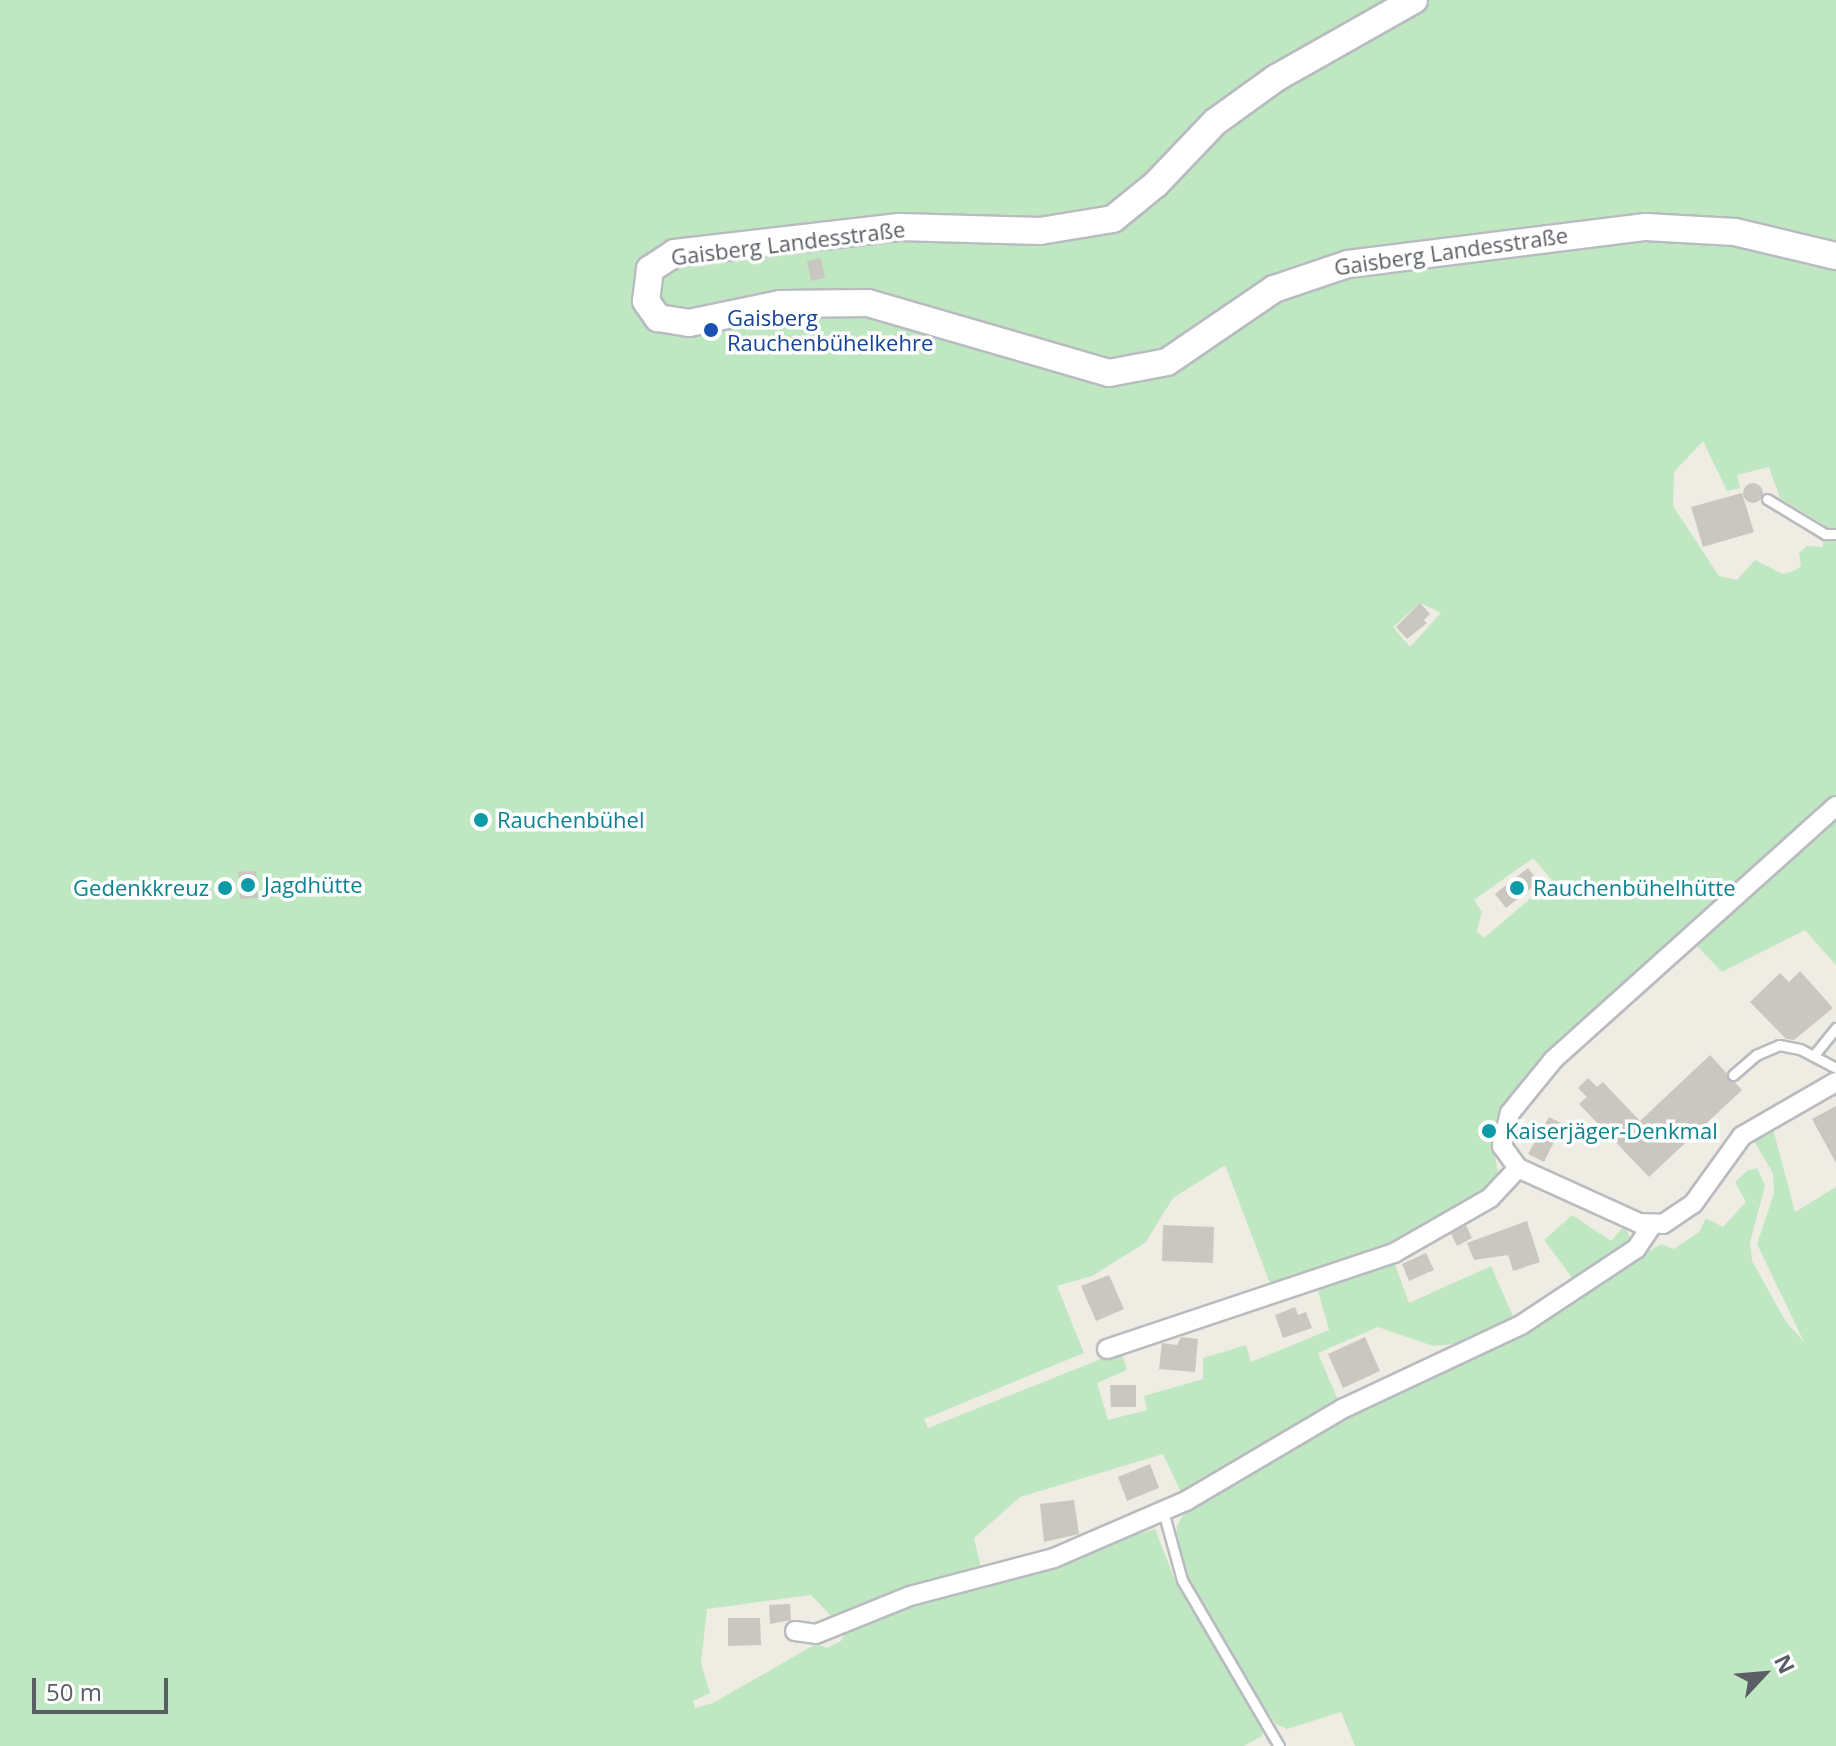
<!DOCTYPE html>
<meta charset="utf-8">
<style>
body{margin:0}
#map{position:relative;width:1836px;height:1746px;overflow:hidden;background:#efede3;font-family:"Open Sans",sans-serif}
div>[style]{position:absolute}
.green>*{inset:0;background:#bee7c2}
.building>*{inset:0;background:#cac7c0}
.round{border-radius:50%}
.roads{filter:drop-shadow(2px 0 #b8bbc0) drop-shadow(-2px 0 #b8bbc0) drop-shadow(0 2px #b8bbc0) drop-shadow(0 -2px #b8bbc0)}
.service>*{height:9px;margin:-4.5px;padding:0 4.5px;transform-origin:4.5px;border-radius:4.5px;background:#fff}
.minor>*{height:18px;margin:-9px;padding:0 9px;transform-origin:9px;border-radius:9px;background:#fff}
.secondary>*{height:26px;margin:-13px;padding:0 13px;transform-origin:13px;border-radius:13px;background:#fff}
.dots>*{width:22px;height:22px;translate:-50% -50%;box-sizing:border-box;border:4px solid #fff;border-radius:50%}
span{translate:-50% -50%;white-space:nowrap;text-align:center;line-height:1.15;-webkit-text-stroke:7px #fff;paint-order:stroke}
.street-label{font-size:22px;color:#5b5f65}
.transit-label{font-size:22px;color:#164399}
.left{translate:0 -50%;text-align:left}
.culture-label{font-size:22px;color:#0d838f}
.right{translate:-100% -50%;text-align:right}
.north{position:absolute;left:1724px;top:1634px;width:80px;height:80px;-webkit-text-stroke:6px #fff;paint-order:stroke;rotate:64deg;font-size:22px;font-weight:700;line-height:32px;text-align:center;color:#5b5f65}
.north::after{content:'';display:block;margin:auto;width:28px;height:36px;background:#5b5f65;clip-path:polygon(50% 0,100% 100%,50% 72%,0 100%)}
.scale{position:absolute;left:32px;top:1678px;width:136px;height:36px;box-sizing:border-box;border:4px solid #5b5f65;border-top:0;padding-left:10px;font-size:24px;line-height:28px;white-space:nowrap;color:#5b5f65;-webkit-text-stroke:6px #fff;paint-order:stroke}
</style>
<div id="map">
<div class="green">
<i style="clip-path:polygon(evenodd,0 0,1836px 0,1836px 796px,1506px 1106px,1492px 1137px,1499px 1179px,1492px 1190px,1418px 1236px,1273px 1291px,1225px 1165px,1173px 1198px,1145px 1243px,1092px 1276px,1057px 1286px,1084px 1353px,924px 1419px,928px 1428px,1121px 1351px,1127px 1370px,1097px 1383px,1108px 1420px,1147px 1410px,1144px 1396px,1203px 1379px,1203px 1358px,1246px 1345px,1251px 1362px,1329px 1330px,1317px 1287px,1393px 1259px,1409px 1303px,1491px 1266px,1516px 1323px,1475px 1342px,1433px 1346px,1378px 1327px,1318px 1353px,1340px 1405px,1183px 1497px,1163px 1454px,1020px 1497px,974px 1538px,982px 1572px,835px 1620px,811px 1595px,707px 1609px,701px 1663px,710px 1693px,693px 1701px,695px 1708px,713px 1703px,816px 1644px,827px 1648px,841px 1641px,845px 1632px,871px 1617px,1155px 1529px,1176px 1583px,1263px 1728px,1262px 1736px,1244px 1746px,0 1746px,0 0,1703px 441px,1727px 491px,1740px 488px,1737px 475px,1769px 467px,1780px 498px,1823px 524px,1823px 547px,1807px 546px,1799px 553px,1801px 566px,1796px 570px,1783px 574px,1755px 560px,1737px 580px,1719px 576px,1673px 506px,1674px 472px,1703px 441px,0 0,1420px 603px,1441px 613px,1410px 647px,1393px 627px,1420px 603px,0 0,1533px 858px,1552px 880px,1484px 938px,1477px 931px,1482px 912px,1474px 900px,1533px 858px)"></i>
<i style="clip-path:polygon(1836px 814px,1836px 965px,1805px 930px,1722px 972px,1694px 943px)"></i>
<i style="clip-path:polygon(1772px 1125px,1795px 1212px,1836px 1187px,1836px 1746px,1355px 1746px,1341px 1712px,1287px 1729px,1276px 1724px,1236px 1666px,1184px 1570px,1175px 1545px,1177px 1526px,1186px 1509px,1345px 1414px,1581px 1292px,1661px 1244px,1674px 1249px,1699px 1232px,1706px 1218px,1723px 1227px,1746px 1202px,1735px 1182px,1748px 1170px,1757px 1168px,1765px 1186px,1750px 1242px,1752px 1261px,1786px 1322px,1804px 1342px,1757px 1244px,1774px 1193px,1773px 1173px,1754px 1141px)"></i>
<i style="clip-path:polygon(1572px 1215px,1611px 1241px,1624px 1226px,1631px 1239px,1627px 1248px,1577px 1284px,1544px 1240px)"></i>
</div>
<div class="building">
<i style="clip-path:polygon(821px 258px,825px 278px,811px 281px,807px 261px)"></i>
<i class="round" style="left:1743px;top:483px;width:20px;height:20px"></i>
<i style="clip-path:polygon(1742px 493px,1754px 532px,1703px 547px,1691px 507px)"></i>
<i style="clip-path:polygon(1420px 603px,1430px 614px,1424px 620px,1427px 623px,1407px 639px,1396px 627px)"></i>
<i style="clip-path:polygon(1528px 868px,1539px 882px,1506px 908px,1495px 894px)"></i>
<i style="clip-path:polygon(256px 871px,258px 898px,240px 899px,238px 872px)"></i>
<i style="clip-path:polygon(1800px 971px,1833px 1008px,1794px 1040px,1786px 1039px,1750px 1002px,1780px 973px,1789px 982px)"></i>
<i style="clip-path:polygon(1710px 1055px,1742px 1090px,1649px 1177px,1579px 1104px,1587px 1097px,1578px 1088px,1588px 1078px,1597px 1087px,1603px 1082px,1640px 1121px)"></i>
<i style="clip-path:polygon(1836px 1106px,1836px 1163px,1812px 1119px)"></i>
<i style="clip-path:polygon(1549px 1117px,1563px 1124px,1544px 1162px,1528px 1154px)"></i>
<i style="clip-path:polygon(1527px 1221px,1540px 1262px,1513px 1271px,1508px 1255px,1474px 1260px,1467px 1243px)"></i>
<i style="clip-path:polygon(1163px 1225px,1214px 1227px,1213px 1263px,1162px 1261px)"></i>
<i style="clip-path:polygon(1466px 1225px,1472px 1238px,1457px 1246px,1451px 1234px)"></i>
<i style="clip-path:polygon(1426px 1253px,1434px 1270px,1409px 1281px,1402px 1264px)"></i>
<i style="clip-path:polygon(1109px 1275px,1124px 1309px,1096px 1321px,1081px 1286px)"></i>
<i style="clip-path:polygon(1295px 1307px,1298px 1315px,1306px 1312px,1312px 1328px,1283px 1338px,1275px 1315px)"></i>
<i style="clip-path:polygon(1181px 1337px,1198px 1339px,1195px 1372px,1159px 1369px,1162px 1343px,1177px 1345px)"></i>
<i style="clip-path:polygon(1365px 1337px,1380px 1371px,1343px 1388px,1328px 1354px)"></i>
<i style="clip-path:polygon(1110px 1385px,1136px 1385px,1136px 1407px,1111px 1407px)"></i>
<i style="clip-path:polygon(1150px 1464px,1159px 1488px,1127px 1501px,1118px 1477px)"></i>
<i style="clip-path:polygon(1074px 1500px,1079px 1534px,1044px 1542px,1040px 1504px)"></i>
<i style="clip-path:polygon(790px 1604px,791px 1620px,770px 1624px,769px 1605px)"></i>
<i style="clip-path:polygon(728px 1618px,760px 1618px,761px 1645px,728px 1646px)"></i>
</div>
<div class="roads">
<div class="service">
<i style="left:1767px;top:499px;width:68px;rotate:31.1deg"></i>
<i style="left:1825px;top:534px;width:11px"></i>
<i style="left:1814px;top:1055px;width:35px;rotate:-51deg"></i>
<i style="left:1733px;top:1075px;width:30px;rotate:-41deg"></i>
<i style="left:1756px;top:1055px;width:25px;rotate:-23deg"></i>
<i style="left:1779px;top:1045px;width:21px;rotate:11deg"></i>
<i style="left:1800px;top:1049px;width:41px;rotate:27.8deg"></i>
<i style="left:1163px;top:1511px;width:72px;rotate:74.6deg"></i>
<i style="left:1182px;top:1580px;width:192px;rotate:59.7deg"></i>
</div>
<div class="minor">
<i style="left:1836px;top:806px;width:379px;rotate:138.1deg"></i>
<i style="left:1554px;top:1059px;width:70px;rotate:129.2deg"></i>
<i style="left:1510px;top:1113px;width:34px;rotate:104deg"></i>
<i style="left:1502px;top:1146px;width:27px;rotate:54deg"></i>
<i style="left:1518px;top:1168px;width:133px;rotate:24.4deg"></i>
<i style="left:1639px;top:1223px;width:24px;rotate:2deg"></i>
<i style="left:1663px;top:1224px;width:36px;rotate:-34deg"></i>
<i style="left:1693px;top:1204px;width:84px;rotate:-54.2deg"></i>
<i style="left:1742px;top:1136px;width:108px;rotate:-29.9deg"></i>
<i style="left:1107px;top:1349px;width:303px;rotate:-18.5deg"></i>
<i style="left:1394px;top:1253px;width:111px;rotate:-29.8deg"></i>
<i style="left:1490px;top:1198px;width:41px;rotate:-47deg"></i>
<i style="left:795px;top:1631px;width:21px;rotate:8deg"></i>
<i style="left:816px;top:1634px;width:101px;rotate:-22deg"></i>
<i style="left:910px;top:1596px;width:149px;rotate:-14.8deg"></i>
<i style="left:1054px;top:1558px;width:144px;rotate:-23.4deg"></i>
<i style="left:1186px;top:1501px;width:183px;rotate:-30.5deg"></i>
<i style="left:1344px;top:1408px;width:195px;rotate:-25.1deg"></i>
<i style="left:1521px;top:1325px;width:138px;rotate:-33.5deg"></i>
<i style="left:1636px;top:1249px;width:29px;rotate:-56deg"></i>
</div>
<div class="secondary">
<i style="left:1414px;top:0;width:159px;rotate:150.5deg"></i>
<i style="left:1276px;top:78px;width:75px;rotate:144.2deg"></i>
<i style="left:1215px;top:122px;width:86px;rotate:133.6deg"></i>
<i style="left:1156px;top:184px;width:55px;rotate:140.9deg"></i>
<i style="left:1113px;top:219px;width:74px;rotate:170.7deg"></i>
<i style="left:1040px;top:231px;width:141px;rotate:-178.4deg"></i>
<i style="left:899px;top:227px;width:226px;rotate:173.4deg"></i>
<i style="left:675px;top:253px;width:30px;rotate:147deg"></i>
<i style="left:650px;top:269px;width:32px;rotate:97deg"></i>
<i style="left:646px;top:301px;width:21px;rotate:55deg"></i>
<i style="left:658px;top:318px;width:31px;rotate:9deg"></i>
<i style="left:689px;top:323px;width:93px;rotate:-11.8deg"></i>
<i style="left:780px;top:304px;width:88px;rotate:-0.7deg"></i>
<i style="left:868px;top:303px;width:251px;rotate:16.2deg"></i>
<i style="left:1109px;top:373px;width:59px;rotate:-10.7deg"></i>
<i style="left:1167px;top:362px;width:130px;rotate:-34.3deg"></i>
<i style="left:1274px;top:289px;width:78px;rotate:-18.7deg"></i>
<i style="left:1348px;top:264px;width:300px;rotate:-7.1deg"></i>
<i style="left:1646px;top:227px;width:89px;rotate:3.2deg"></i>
<i style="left:1735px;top:232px;width:104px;rotate:13.4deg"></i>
</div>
</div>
<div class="dots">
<i style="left:711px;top:330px;background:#1a4fb4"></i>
<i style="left:481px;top:820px;background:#0f9aa8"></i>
<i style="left:248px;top:885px;background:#0f9aa8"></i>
<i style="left:225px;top:888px;background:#0f9aa8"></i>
<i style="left:1517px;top:888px;background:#0f9aa8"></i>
<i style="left:1489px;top:1131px;background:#0f9aa8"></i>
</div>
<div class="street-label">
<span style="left:788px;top:243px;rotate:-7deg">Gaisberg Landesstraße</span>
<span style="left:1451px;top:251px;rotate:-8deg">Gaisberg Landesstraße</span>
</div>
<div class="transit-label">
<span class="left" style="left:727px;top:330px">Gaisberg<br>Rauchenbühelkehre</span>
</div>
<div class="culture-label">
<span class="left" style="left:497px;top:820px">Rauchenbühel</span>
<span class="left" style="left:264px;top:885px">Jagdhütte</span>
<span class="right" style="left:209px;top:888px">Gedenkkreuz</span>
<span class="left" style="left:1533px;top:888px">Rauchenbühelhütte</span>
<span class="left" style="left:1505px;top:1131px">Kaiserjäger-Denkmal</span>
</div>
<div class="north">N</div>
<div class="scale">50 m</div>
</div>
